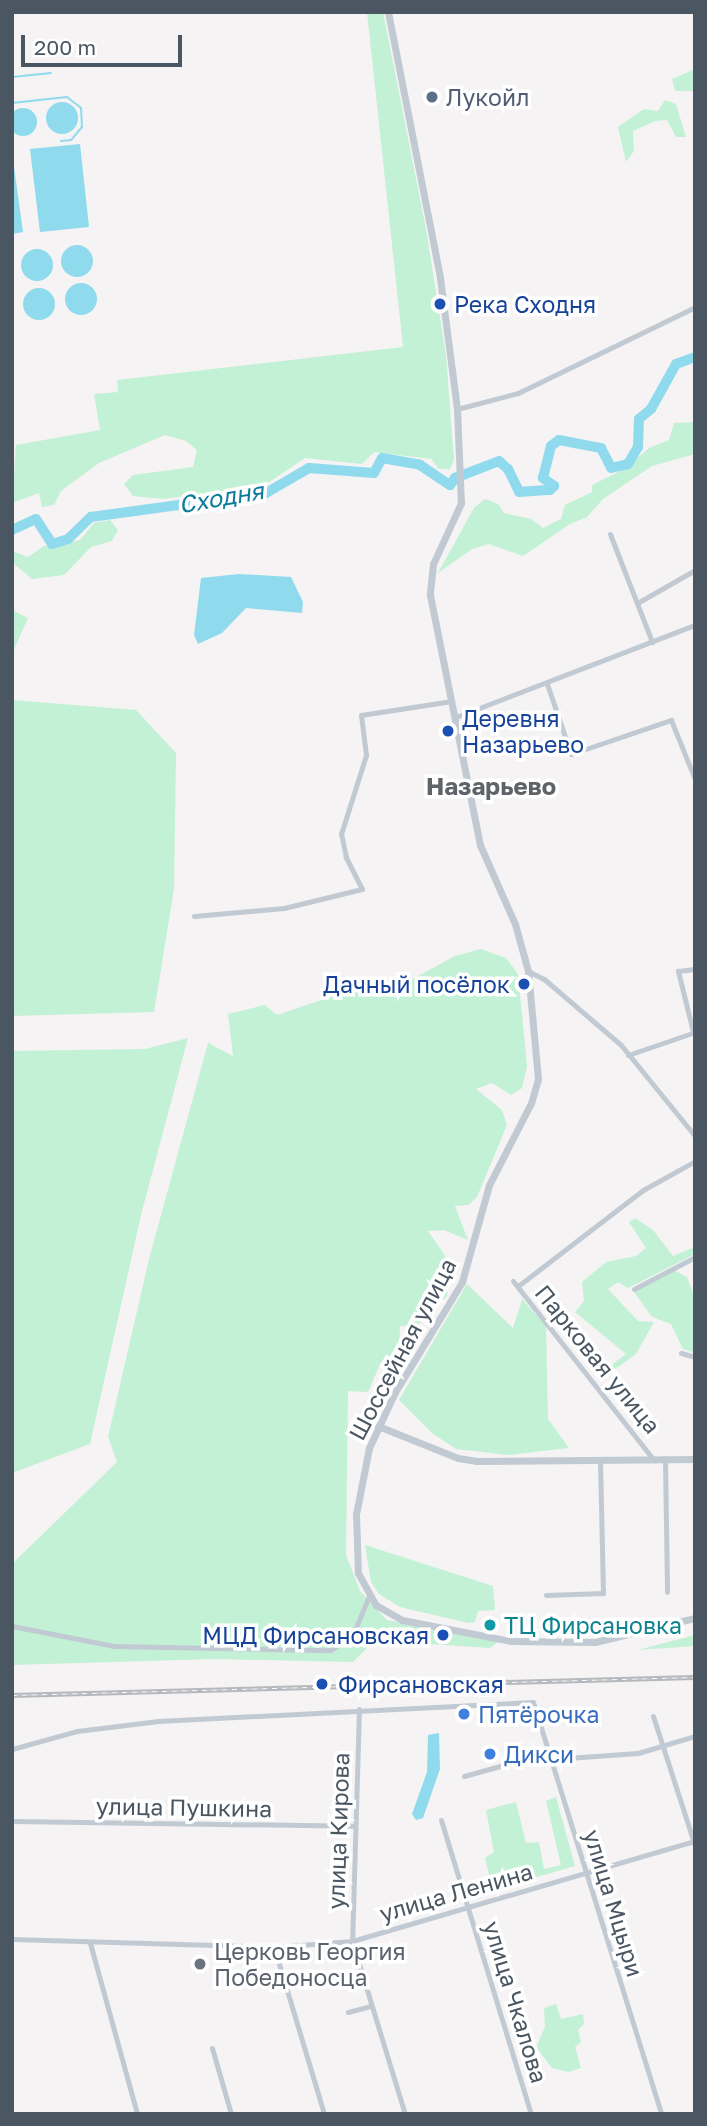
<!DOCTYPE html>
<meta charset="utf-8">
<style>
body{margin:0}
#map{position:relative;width:707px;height:2126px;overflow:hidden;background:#f5f3f3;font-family:"Golos Text",sans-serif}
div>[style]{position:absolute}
.green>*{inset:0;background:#c3f1d5}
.water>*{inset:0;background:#90daee}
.round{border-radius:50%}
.stream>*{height:2px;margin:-1px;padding:0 1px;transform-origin:1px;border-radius:1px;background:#90daee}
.river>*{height:10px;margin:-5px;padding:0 5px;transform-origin:5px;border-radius:5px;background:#90daee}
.minor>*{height:5px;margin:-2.5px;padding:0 2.5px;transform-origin:2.5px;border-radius:2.5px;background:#c1cad2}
.tertiary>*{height:7px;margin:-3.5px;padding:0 3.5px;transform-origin:3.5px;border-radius:3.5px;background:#c1cad2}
.rail>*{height:4.5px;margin-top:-2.25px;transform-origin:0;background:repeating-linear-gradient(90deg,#fff 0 5px,#b5b8bd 0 10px);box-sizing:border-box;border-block:2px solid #b5b8bd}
.dots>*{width:19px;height:19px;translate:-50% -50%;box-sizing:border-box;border:4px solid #fff;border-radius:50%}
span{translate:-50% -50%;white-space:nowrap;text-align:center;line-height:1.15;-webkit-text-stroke:7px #fff;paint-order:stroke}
.service-label{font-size:23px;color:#4e5e75}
.left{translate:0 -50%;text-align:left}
.transit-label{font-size:23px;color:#164399}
.right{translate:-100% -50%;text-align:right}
.street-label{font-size:23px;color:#4a5661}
.culture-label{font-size:23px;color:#0d838f}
.shop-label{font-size:23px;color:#366cbe}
.worship-label{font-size:23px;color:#5b616d}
.water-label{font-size:24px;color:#0c7c9b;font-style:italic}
.neighbourhood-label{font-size:24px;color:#5f6368;font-weight:700}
.frame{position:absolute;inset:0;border:14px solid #4a5661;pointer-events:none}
.scale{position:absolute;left:21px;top:35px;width:161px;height:32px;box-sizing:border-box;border:4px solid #4a5661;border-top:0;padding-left:9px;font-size:21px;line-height:24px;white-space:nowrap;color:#4a5661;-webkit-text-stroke:5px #fff;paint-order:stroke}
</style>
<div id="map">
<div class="green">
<i style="clip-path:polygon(367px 12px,383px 12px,426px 229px,446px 355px,454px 460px,450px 469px,439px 469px,431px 459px,374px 452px,362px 464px,305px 458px,265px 485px,164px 499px,133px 496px,124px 484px,133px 475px,193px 467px,197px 450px,186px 441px,165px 435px,99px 463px,61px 491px,54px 505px,42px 507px,39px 493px,12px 503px,16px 445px,100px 430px,94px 394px,118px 392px,117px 380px,403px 347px)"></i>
<i style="clip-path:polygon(695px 69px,695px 91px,675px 91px,672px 79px)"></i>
<i style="clip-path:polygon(665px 100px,676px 104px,686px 137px,676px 137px,667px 120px,655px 121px,633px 131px,634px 151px,626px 162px,618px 127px,644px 109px,658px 111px)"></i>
<i style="clip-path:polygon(695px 422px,695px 454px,652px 466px,603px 499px,587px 517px,570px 524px,523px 556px,489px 544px,472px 549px,438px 573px,474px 508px,485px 499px,498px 504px,504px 513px,531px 519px,543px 528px,561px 519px,565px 505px,592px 492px,592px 485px,624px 469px,649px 448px,669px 440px,674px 423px)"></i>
<i style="clip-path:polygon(110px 520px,118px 530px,112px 541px,91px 547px,64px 575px,32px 579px,12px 562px,12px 551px,28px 557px,44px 546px,80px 540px,94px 523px)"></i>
<i style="clip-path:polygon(12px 610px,28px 618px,12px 654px)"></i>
<i style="clip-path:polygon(12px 700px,136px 710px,176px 753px,174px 889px,154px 1012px,12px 1016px)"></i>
<i style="clip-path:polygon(481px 949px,506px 958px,518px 974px,527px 1066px,522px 1088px,511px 1095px,492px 1083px,476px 1089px,502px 1110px,507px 1125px,477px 1197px,468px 1205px,455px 1206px,468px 1240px,444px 1230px,428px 1231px,450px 1263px,447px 1296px,417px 1326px,400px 1326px,399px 1351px,394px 1359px,381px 1362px,368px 1392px,348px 1391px,346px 1555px,360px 1591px,387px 1620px,498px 1642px,490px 1648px,382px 1641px,372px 1643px,353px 1662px,215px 1659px,12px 1665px,12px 1564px,117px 1462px,108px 1437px,149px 1259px,208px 1043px,233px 1056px,228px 1014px,265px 1005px,277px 1015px,371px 983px,390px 989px,400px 986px,455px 956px)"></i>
<i style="clip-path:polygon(188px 1038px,141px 1215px,90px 1444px,12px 1473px,12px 1051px,145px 1049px)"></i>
<i style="clip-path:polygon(635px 1218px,653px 1230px,673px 1256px,695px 1247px,695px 1254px,628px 1288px,618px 1282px,608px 1289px,638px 1321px,654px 1322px,636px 1354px,604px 1377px,601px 1373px,626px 1354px,575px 1312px,584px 1301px,582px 1282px,606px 1262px,636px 1256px,646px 1248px,629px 1222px)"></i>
<i style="clip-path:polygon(674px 1270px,687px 1277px,695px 1298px,695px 1353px,683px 1349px,671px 1324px,652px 1317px,634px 1292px)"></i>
<i style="clip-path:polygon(467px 1284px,513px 1328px,522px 1299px,546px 1326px,548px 1419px,569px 1448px,508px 1455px,456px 1449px,432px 1433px,399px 1400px)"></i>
<i style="clip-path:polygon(365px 1545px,493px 1586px,495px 1610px,478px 1611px,475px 1622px,468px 1623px,400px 1607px,379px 1594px,371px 1582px)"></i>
<i style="clip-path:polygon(695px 1635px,695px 1646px,638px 1650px)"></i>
<i style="clip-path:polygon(556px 1797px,575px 1866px,470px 1896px,470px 1891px,491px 1883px,485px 1858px,494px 1852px,486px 1810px,516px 1802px,526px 1843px,539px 1842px,544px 1869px,561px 1865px,546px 1801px)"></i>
<i style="clip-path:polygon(556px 2004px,561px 2019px,583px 2014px,584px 2024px,578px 2030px,581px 2042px,575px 2047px,581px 2068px,569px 2072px,552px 2068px,536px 2047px,545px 2027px,544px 2008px)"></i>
</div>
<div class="water">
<i class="round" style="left:46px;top:102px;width:32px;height:32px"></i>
<i class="round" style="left:9px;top:108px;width:28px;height:28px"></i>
<i style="clip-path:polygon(80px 144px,89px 227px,40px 232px,30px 149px)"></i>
<i style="clip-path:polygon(12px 152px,23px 232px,12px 234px)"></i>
<i class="round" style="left:61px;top:245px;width:32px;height:32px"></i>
<i class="round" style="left:21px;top:249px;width:32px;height:32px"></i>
<i class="round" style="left:65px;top:283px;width:32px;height:32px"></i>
<i class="round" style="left:23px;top:288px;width:32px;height:32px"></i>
<i style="clip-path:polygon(239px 574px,291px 577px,303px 602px,302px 613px,246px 608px,222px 633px,198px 644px,194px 635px,201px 578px)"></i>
<i style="clip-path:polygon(439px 1733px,440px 1769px,423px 1818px,416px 1820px,412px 1814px,427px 1772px,428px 1735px)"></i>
</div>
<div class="stream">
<i style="left:12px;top:77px;width:39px;rotate:-6deg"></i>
<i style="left:12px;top:91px;width:11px;rotate:85deg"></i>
<i style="left:12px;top:103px;width:55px;rotate:-6.2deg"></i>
<i style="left:67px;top:97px;width:18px;rotate:38deg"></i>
<i style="left:81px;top:108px;width:19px;rotate:87deg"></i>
<i style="left:82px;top:127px;width:17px;rotate:130deg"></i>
<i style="left:71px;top:140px;width:10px;rotate:174deg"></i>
</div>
<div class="river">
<i style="left:12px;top:530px;width:26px;rotate:-25deg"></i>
<i style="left:36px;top:519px;width:30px;rotate:57deg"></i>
<i style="left:52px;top:544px;width:17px;rotate:-17deg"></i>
<i style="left:68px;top:539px;width:32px;rotate:-44deg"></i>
<i style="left:91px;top:517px;width:177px;rotate:-7.8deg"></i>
<i style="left:266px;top:493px;width:50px;rotate:-30.2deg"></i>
<i style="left:309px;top:468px;width:65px;rotate:4.4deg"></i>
<i style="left:374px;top:473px;width:17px;rotate:-62deg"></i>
<i style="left:382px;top:458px;width:39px;rotate:10deg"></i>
<i style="left:420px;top:465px;width:36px;rotate:34deg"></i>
<i style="left:450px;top:485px;width:9px;rotate:-54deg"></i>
<i style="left:455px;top:478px;width:47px;rotate:-21.1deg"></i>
<i style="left:499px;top:461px;width:12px;rotate:42deg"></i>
<i style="left:508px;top:469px;width:25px;rotate:64deg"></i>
<i style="left:519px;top:492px;width:31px;rotate:-4deg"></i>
<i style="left:550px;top:490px;width:6px;rotate:-45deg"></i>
<i style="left:554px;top:486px;width:14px;rotate:-144deg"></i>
<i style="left:543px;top:478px;width:33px;rotate:-76deg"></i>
<i style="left:551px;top:446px;width:10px;rotate:-37deg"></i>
<i style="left:559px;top:440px;width:43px;rotate:10.8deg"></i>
<i style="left:601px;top:448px;width:22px;rotate:63deg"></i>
<i style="left:611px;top:468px;width:17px;rotate:-13deg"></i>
<i style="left:628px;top:464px;width:20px;rotate:-60deg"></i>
<i style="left:638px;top:447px;width:28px;rotate:-88deg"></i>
<i style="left:639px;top:419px;width:16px;rotate:-40deg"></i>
<i style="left:651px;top:409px;width:51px;rotate:-60.9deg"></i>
<i style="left:676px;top:364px;width:20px;rotate:-20deg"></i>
</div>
<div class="minor">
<i style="left:457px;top:409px;width:63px;rotate:-14.7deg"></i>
<i style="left:518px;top:393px;width:197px;rotate:-25.9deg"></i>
<i style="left:610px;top:534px;width:116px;rotate:68.7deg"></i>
<i style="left:639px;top:602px;width:64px;rotate:-29.7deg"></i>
<i style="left:547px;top:684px;width:74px;rotate:71.1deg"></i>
<i style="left:571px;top:754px;width:106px;rotate:-18.8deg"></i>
<i style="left:671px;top:720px;width:61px;rotate:68deg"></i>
<i style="left:456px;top:717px;width:256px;rotate:-21.1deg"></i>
<i style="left:194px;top:916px;width:90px;rotate:-5.1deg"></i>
<i style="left:284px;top:908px;width:80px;rotate:-13.7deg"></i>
<i style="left:362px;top:889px;width:36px;rotate:-117deg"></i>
<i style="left:346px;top:857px;width:24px;rotate:-102deg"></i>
<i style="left:341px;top:834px;width:83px;rotate:-72.4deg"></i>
<i style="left:366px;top:755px;width:40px;rotate:-97.1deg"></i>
<i style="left:361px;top:715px;width:92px;rotate:-8.7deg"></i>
<i style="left:528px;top:971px;width:18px;rotate:27deg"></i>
<i style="left:544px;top:979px;width:101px;rotate:40.6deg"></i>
<i style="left:621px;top:1045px;width:117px;rotate:50.9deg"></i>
<i style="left:693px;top:1032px;width:63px;rotate:-103.8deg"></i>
<i style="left:678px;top:971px;width:17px;rotate:-7deg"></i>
<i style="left:628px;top:1055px;width:71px;rotate:-18.9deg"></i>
<i style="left:513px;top:1281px;width:228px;rotate:51.8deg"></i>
<i style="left:518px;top:1286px;width:158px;rotate:-37.5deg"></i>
<i style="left:643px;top:1190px;width:60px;rotate:-29.1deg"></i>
<i style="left:634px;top:1289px;width:69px;rotate:-27.7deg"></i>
<i style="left:681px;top:1353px;width:15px;rotate:16deg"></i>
<i style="left:665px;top:1460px;width:132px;rotate:89.1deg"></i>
<i style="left:546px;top:1595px;width:57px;rotate:-2deg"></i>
<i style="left:603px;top:1593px;width:133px;rotate:-91.3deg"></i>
<i style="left:12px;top:1626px;width:104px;rotate:11.1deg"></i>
<i style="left:114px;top:1646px;width:216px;rotate:1.1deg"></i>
<i style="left:330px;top:1650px;width:26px;rotate:-31deg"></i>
<i style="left:352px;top:1637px;width:44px;rotate:-67.5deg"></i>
<i style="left:359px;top:1709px;width:232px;rotate:91.7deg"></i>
<i style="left:352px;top:1941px;width:181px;rotate:73deg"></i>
<i style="left:653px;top:1716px;width:137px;rotate:72.1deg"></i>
<i style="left:12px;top:1749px;width:67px;rotate:-15.5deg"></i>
<i style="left:77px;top:1731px;width:82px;rotate:-7deg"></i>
<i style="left:158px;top:1721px;width:375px;rotate:-2.9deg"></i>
<i style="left:533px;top:1702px;width:431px;rotate:72.7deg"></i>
<i style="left:553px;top:1759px;width:85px;rotate:-4deg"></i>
<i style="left:638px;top:1753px;width:59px;rotate:-16.6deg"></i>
<i style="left:464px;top:1776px;width:90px;rotate:-15.4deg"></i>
<i style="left:441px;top:1820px;width:307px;rotate:73deg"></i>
<i style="left:12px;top:1821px;width:342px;rotate:0.8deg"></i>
<i style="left:12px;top:1939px;width:262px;rotate:1.7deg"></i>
<i style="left:274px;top:1947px;width:78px;rotate:-4.4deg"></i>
<i style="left:352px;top:1941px;width:357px;rotate:-16.3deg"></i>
<i style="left:90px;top:1943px;width:177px;rotate:74.6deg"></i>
<i style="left:274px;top:1947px;width:174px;rotate:73.3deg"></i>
<i style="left:348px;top:2012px;width:23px;rotate:-15deg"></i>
<i style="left:212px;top:2048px;width:69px;rotate:73.9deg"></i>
</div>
<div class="tertiary">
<i style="left:388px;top:12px;width:271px;rotate:78.9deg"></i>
<i style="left:440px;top:278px;width:132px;rotate:82.6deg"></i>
<i style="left:457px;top:409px;width:94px;rotate:87.6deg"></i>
<i style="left:461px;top:503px;width:67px;rotate:114.7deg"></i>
<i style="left:433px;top:564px;width:31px;rotate:96deg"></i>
<i style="left:430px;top:595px;width:255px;rotate:78.7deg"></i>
<i style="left:480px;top:845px;width:86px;rotate:66.1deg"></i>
<i style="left:515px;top:924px;width:49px;rotate:74.5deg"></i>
<i style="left:528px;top:971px;width:108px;rotate:84.7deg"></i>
<i style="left:538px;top:1079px;width:25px;rotate:106deg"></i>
<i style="left:531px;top:1103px;width:92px;rotate:117.1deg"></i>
<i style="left:489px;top:1185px;width:101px;rotate:105.6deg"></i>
<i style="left:462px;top:1282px;width:129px;rotate:121.3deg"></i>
<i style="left:395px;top:1392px;width:62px;rotate:114.9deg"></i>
<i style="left:369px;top:1448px;width:67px;rotate:101.1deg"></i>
<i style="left:356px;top:1514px;width:59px;rotate:88.1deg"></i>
<i style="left:358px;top:1573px;width:37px;rotate:61deg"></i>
<i style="left:376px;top:1605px;width:30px;rotate:30deg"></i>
<i style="left:402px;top:1620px;width:111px;rotate:10.9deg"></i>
<i style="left:511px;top:1641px;width:84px;rotate:0.7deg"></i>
<i style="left:595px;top:1642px;width:103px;rotate:-13.5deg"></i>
<i style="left:378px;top:1426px;width:86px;rotate:21.8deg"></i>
<i style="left:458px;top:1458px;width:19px;rotate:9deg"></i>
<i style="left:477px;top:1461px;width:218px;rotate:-0.5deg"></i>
</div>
<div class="rail">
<i style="left:12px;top:1695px;width:683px;rotate:-1.51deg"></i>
</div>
<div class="dots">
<i style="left:432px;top:97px;background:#5c6f8a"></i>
<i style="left:440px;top:304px;background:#1a4fb4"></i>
<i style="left:448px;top:731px;background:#1a4fb4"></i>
<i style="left:524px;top:984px;background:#1a4fb4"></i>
<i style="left:490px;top:1625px;background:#0f9aa8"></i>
<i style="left:443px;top:1635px;background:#1a4fb4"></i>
<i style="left:322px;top:1684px;background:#1a4fb4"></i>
<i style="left:464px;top:1714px;background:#3f7fe0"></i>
<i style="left:490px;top:1754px;background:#3f7fe0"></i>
<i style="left:200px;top:1964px;background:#6b7280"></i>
</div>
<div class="service-label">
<span class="left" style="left:446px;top:97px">Лукойл</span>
</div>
<div class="transit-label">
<span class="left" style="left:454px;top:304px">Река Сходня</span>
<span class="left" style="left:462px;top:731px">Деревня<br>Назарьево</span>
<span class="right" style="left:510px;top:984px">Дачный посёлок</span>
<span class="right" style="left:429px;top:1635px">МЦД Фирсановская</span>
<span class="left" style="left:338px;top:1684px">Фирсановская</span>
</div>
<div class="street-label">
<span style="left:402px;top:1349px;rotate:-62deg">Шоссейная улица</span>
<span style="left:598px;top:1359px;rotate:51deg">Парковая улица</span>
<span style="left:184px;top:1807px;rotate:1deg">улица Пушкина</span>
<span style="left:338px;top:1831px;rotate:-88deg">улица Кирова</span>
<span style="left:456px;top:1892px;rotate:-16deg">улица Ленина</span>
<span style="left:614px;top:1903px;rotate:73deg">улица Мцыри</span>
<span style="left:516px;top:2002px;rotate:73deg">улица Чкалова</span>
</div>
<div class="culture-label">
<span class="left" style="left:504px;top:1625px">ТЦ Фирсановка</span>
</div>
<div class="shop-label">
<span class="left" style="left:478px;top:1714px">Пятёрочка</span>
<span class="left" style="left:504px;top:1754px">Дикси</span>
</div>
<div class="worship-label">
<span class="left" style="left:214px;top:1964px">Церковь Георгия<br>Победоносца</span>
</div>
<div class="water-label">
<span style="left:221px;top:497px;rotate:-10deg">Сходня</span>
</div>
<div class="neighbourhood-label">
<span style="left:491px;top:786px">Назарьево</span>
</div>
<div class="frame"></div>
<div class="scale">200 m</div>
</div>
